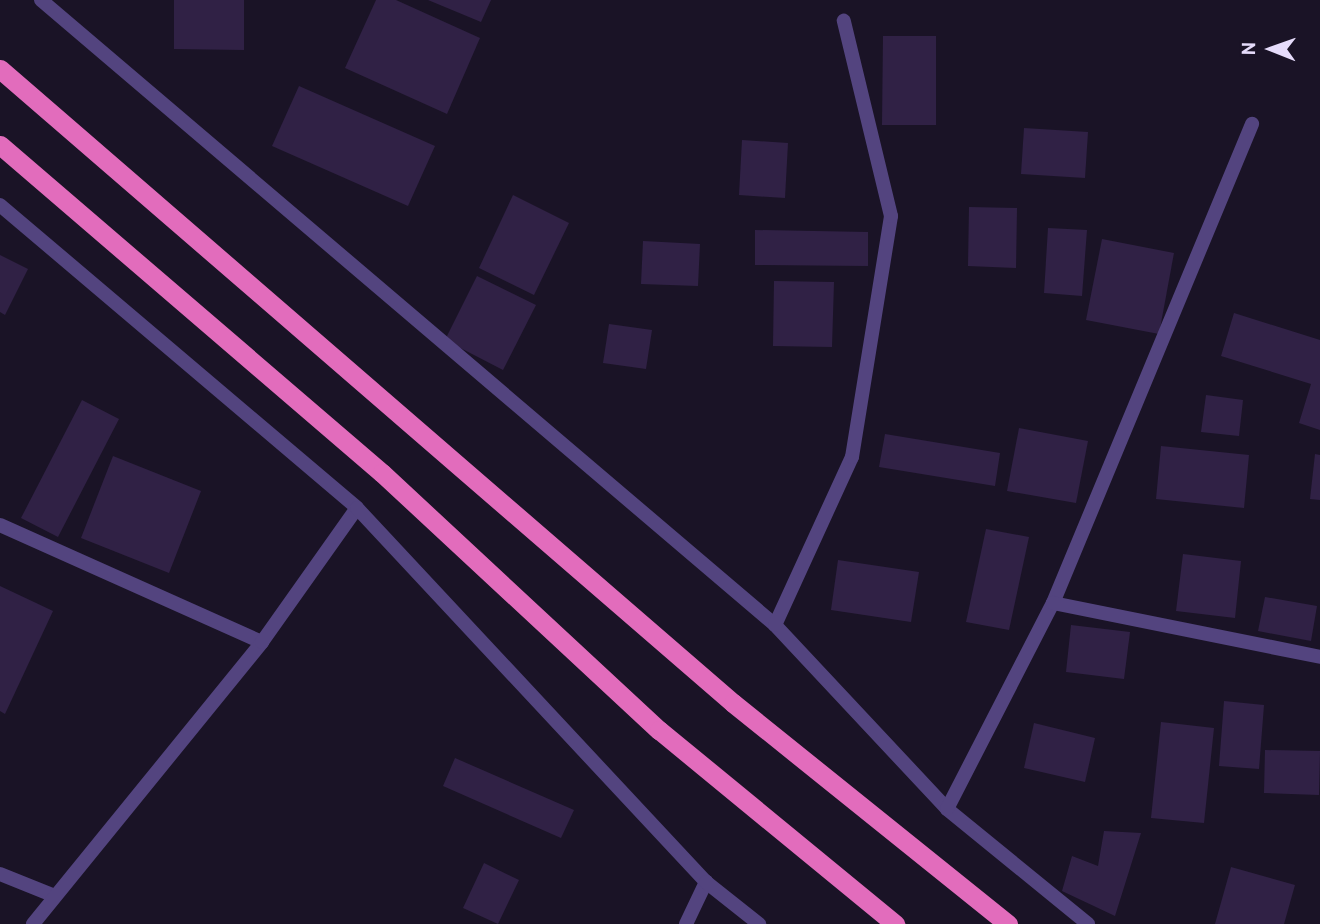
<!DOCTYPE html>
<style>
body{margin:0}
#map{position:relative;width:1320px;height:924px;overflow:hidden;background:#1a1326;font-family:Overpass,sans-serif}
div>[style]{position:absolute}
.building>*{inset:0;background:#302145}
.minor>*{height:14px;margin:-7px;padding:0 7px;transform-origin:7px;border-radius:7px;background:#53447f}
.tertiary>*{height:14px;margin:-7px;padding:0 7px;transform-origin:7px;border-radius:7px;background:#53447f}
.trunk>*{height:19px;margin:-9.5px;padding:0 9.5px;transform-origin:9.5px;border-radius:9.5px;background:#e26cbc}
span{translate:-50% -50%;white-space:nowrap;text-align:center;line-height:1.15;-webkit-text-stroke:5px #1a1326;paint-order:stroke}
.north{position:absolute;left:1236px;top:14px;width:70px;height:70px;-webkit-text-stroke:5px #1a1326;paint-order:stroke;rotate:271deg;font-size:19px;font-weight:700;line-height:28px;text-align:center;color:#e6dcfb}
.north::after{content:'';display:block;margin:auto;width:24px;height:32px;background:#e6dcfb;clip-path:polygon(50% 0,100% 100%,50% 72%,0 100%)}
</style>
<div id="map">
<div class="building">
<i style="clip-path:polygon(174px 0,244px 0,244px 50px,174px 49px)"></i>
<i style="clip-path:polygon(376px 0,396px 0,480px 38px,447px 114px,345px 68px)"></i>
<i style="clip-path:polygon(428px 0,491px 0,481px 22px)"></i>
<i style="clip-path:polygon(883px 36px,936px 36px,936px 125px,882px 125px)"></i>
<i style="clip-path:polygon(299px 86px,435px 146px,408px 206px,272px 146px)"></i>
<i style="clip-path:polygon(1024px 128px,1088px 132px,1085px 178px,1021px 174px)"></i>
<i style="clip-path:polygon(742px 140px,788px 143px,785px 198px,739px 195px)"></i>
<i style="clip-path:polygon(513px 195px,569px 223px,534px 295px,479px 268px)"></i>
<i style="clip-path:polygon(969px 207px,1017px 208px,1016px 268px,968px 266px)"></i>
<i style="clip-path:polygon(1048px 228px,1087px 230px,1082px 296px,1044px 293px)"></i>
<i style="clip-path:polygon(755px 230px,868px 232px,868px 266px,755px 265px)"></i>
<i style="clip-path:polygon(1102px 239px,1174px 253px,1159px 334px,1086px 320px)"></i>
<i style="clip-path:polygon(643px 241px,700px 244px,698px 286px,641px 284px)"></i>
<i style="clip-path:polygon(0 255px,28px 269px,5px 315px,0 312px)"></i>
<i style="clip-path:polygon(477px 276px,536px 305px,503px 370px,445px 340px)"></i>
<i style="clip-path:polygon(774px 281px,834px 282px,832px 347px,773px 346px)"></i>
<i style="clip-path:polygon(1234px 313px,1320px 340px,1320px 430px,1299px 423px,1311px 384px,1221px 356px)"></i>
<i style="clip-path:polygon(609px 324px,652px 330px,646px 369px,603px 363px)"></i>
<i style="clip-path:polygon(1206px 395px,1243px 400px,1239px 436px,1201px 432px)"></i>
<i style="clip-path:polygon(82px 400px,119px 419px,58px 537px,21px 518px)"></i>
<i style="clip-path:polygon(1019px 428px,1088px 441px,1076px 503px,1007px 491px)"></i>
<i style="clip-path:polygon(885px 434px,1000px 453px,995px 486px,879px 467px)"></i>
<i style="clip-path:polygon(1161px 446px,1249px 455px,1244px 508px,1156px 499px)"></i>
<i style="clip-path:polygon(1315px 454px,1320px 455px,1320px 500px,1310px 499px)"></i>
<i style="clip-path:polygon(113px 456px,201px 491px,169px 573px,81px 538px)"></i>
<i style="clip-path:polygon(986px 529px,1029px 537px,1009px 630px,966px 622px)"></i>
<i style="clip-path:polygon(1183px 554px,1241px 561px,1235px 618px,1176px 611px)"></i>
<i style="clip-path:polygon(838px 560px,919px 572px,911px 622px,831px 610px)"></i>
<i style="clip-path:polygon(0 586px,53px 611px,5px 714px,0 711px)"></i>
<i style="clip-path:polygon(1265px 597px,1317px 606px,1311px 641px,1258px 631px)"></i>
<i style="clip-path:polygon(1071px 625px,1130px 632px,1124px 679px,1066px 672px)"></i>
<i style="clip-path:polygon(1224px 701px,1264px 705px,1259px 769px,1219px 766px)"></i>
<i style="clip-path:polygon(1161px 722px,1214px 728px,1204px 823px,1151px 818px)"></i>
<i style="clip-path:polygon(1034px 723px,1095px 738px,1085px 782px,1024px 768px)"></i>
<i style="clip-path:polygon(1265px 750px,1320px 751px,1319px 795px,1264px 793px)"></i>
<i style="clip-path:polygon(455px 758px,574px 810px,561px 838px,443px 786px)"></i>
<i style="clip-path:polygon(1104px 831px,1141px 833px,1115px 916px,1062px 891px,1072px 856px,1098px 866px)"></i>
<i style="clip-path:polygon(484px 863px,519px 880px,498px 924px,463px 908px)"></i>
<i style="clip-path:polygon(1231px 867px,1295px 885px,1284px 924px,1215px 924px)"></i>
</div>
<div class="minor">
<i style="left:41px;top:0;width:964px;rotate:40.41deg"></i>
<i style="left:775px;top:625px;width:252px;rotate:46.9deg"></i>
<i style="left:947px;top:809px;width:182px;rotate:39.2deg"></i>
<i style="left:0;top:525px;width:287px;rotate:24.1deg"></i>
<i style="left:1053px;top:603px;width:519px;rotate:-67.44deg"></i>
<i style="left:775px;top:625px;width:185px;rotate:-65.4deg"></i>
<i style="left:852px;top:457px;width:244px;rotate:-80.8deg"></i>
<i style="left:891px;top:216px;width:201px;rotate:-103.6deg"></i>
<i style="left:947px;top:809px;width:232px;rotate:-62.8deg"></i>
<i style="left:1053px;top:603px;width:272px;rotate:11.4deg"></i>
<i style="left:0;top:874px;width:59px;rotate:21.8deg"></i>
<i style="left:33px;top:924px;width:363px;rotate:-50.9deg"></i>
<i style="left:262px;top:642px;width:164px;rotate:-54.7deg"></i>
<i style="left:686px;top:924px;width:47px;rotate:-64.5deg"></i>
</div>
<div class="tertiary">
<i style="left:0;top:205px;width:468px;rotate:40.3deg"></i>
<i style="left:357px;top:508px;width:512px;rotate:46.98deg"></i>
<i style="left:706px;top:882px;width:68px;rotate:38.4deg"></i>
</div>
<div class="trunk">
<i style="left:0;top:69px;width:969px;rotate:40.86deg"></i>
<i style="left:733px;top:703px;width:353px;rotate:38.8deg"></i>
<i style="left:0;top:145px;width:503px;rotate:40.65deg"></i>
<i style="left:382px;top:473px;width:378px;rotate:42.9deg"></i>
<i style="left:659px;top:730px;width:306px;rotate:39.4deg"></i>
</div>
<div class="north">N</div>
</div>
